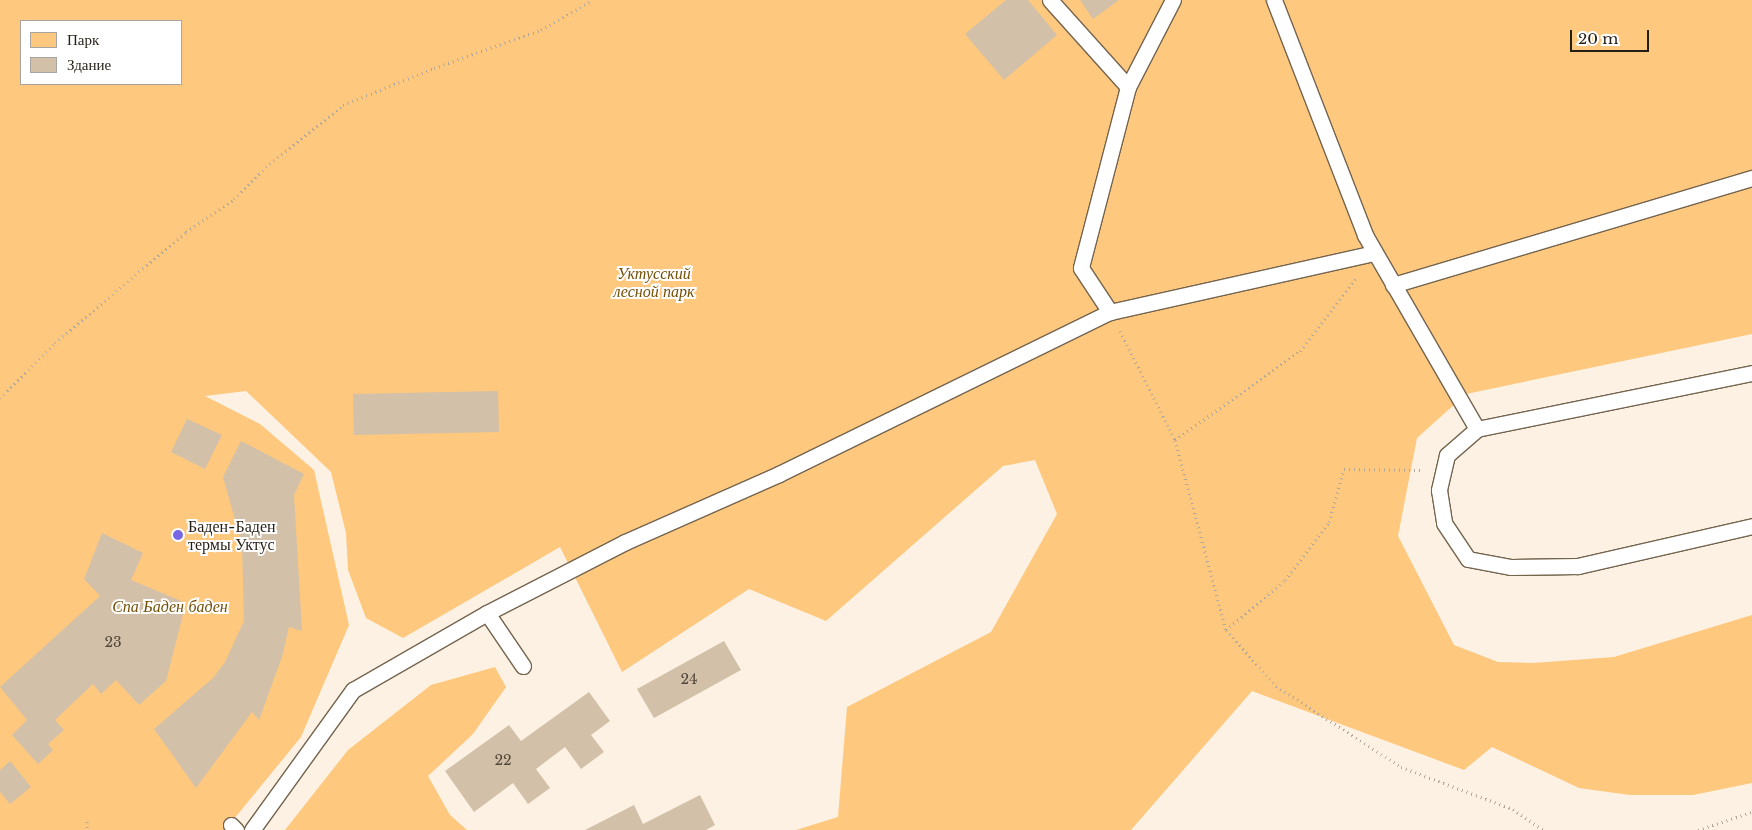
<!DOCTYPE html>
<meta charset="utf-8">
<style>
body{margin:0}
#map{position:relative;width:1752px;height:830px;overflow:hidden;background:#fcf1e2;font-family:"Libre Baskerville",serif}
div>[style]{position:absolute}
.green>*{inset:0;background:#fec87e}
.building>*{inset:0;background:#d2c0a8}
.path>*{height:3px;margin-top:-1.5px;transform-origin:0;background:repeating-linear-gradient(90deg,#b0a699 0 1px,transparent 0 5px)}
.roads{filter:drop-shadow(1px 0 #74644e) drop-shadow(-1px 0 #74644e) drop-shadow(0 1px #74644e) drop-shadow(0 -1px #74644e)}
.service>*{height:15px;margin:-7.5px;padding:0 7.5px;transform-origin:7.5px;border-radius:7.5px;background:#fff}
.dots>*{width:14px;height:14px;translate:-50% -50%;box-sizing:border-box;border:2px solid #fff;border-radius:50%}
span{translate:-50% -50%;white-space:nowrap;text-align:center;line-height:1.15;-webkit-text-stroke:4px #fff;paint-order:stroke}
.number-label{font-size:14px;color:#50463a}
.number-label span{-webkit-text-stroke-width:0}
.park-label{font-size:16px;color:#764f06;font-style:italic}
.poi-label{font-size:16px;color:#251e15}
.left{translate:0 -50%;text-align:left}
.legend{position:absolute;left:20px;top:20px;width:162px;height:65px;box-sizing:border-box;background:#fff;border:1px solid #a8a5a1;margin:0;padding:6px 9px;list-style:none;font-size:15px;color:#251e15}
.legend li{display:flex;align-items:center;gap:10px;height:25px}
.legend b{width:25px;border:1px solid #a8a5a1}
.scale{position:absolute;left:1570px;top:30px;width:79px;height:22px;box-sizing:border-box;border:2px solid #251e15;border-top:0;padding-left:6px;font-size:15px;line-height:18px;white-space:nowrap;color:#251e15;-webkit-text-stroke:4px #fff;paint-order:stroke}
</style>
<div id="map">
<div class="green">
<i style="clip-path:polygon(evenodd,0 0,1752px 0,1752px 334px,1466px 394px,1417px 438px,1398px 536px,1454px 645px,1498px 662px,1533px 663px,1614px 657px,1752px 615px,1752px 783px,1693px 795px,1630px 795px,1579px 788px,1492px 747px,1464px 770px,1252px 691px,1131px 830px,796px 830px,838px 817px,847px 707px,991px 632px,1057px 514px,1035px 460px,1003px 466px,826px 621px,749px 589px,622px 672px,560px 547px,403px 638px,366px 618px,348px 570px,346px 533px,331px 472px,246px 391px,205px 396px,260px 424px,314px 470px,349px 625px,301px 737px,225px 830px,0 830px,0 0,21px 21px,181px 21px,181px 84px,21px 84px,21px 21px)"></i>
<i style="clip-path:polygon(495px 667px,506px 687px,473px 734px,428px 776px,450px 815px,467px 830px,285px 830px,348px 750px,431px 685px)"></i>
</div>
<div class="building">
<i style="clip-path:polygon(1006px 0,1028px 0,1057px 35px,1004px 80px,965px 34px)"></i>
<i style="clip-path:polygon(1080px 0,1119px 0,1093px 19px)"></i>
<i style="clip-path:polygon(498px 391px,499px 432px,354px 435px,353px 394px)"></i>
<i style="clip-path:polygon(187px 419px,222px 435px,205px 469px,171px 452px)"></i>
<i style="clip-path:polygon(241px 441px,304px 474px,294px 495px,302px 631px,289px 627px,282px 657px,259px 720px,252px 712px,196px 788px,154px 729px,213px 678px,225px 662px,244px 621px,242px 544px,223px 477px)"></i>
<i style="clip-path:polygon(102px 533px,143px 553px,131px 580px,186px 603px,166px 681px,139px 705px,116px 680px,101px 694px,93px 684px,55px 720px,64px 730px,48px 744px,53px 750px,38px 764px,12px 735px,27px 720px,0 687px,100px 596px,84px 579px)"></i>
<i style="clip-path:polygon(724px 641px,741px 670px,654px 718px,637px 689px)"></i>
<i style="clip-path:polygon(589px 692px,610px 721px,591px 735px,604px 752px,581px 769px,565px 747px,536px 769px,550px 788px,528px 804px,513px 783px,474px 812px,445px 771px,509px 725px,521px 741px)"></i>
<i style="clip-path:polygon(10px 761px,31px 787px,10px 804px,0 792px,0 770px)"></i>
<i style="clip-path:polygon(700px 795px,715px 825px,706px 830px,585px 830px,634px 805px,643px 824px)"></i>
</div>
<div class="path">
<i style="left:1120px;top:331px;width:122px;rotate:63.2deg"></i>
<i style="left:1175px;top:440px;width:197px;rotate:75deg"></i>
<i style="left:1226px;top:630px;width:75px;rotate:48.2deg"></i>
<i style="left:1276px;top:686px;width:149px;rotate:32.9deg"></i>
<i style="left:1401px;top:767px;width:120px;rotate:20.6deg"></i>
<i style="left:1513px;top:809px;width:37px;rotate:35deg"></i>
<i style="left:0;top:398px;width:78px;rotate:-45deg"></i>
<i style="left:55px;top:343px;width:172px;rotate:-40.3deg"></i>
<i style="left:186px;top:232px;width:58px;rotate:-34.5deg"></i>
<i style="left:234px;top:199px;width:45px;rotate:-45deg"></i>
<i style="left:266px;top:167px;width:99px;rotate:-38.8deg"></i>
<i style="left:343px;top:105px;width:98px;rotate:-22.1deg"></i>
<i style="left:434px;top:68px;width:114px;rotate:-19.6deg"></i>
<i style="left:541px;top:30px;width:60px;rotate:-30deg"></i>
<i style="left:1175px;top:440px;width:153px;rotate:-35.5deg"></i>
<i style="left:1300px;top:351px;width:91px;rotate:-52.6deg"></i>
<i style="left:1226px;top:630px;width:77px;rotate:-40.3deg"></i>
<i style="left:1285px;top:580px;width:73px;rotate:-52.8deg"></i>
<i style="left:1329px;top:522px;width:55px;rotate:-74.2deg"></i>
<i style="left:1344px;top:469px;width:79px;rotate:0.7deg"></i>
<i style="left:87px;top:821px;width:9px;rotate:90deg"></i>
<i style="left:1698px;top:830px;width:57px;rotate:-18.4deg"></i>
</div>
<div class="roads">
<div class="service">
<i style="left:1050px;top:0;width:117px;rotate:48.1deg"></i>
<i style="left:1128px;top:87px;width:187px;rotate:104.6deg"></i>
<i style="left:1081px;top:268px;width:53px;rotate:56.6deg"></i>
<i style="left:1274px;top:0;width:252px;rotate:68.8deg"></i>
<i style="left:1365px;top:235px;width:224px;rotate:60deg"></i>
<i style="left:1128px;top:87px;width:98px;rotate:-62.7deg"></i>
<i style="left:1393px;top:285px;width:375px;rotate:-16.6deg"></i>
<i style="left:1752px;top:373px;width:281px;rotate:168.5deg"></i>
<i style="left:1477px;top:429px;width:40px;rotate:139deg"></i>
<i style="left:1447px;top:455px;width:36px;rotate:103deg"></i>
<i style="left:1439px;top:490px;width:33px;rotate:81deg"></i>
<i style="left:1444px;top:523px;width:43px;rotate:56.3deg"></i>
<i style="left:1468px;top:559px;width:44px;rotate:10.5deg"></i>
<i style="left:1511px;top:567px;width:67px;rotate:-0.9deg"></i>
<i style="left:1578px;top:566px;width:179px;rotate:-12.9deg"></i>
<i style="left:487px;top:613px;width:155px;rotate:-27.2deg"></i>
<i style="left:625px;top:542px;width:168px;rotate:-23.8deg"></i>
<i style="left:779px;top:474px;width:369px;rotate:-26.1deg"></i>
<i style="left:1110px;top:312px;width:271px;rotate:-12.6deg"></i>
<i style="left:231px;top:825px;width:7px;rotate:45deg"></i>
<i style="left:252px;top:830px;width:173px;rotate:-54.2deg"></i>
<i style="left:353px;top:690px;width:155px;rotate:-29.9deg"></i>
<i style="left:487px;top:613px;width:64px;rotate:55.8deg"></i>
</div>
</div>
<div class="dots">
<i style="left:178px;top:535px;background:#7668e2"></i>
</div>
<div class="number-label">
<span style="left:113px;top:642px">23</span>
<span style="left:689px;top:679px">24</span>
<span style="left:503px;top:760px">22</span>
</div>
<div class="park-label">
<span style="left:654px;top:282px">Уктусский<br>лесной парк</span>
<span style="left:170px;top:606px">Спа Баден баден</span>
</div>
<div class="poi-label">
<span class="left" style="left:188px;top:535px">Баден-Баден<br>термы Уктус</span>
</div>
<ul class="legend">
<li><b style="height:14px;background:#fec87e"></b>Парк</li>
<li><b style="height:14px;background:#d2c0a8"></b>Здание</li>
</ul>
<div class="scale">20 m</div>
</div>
